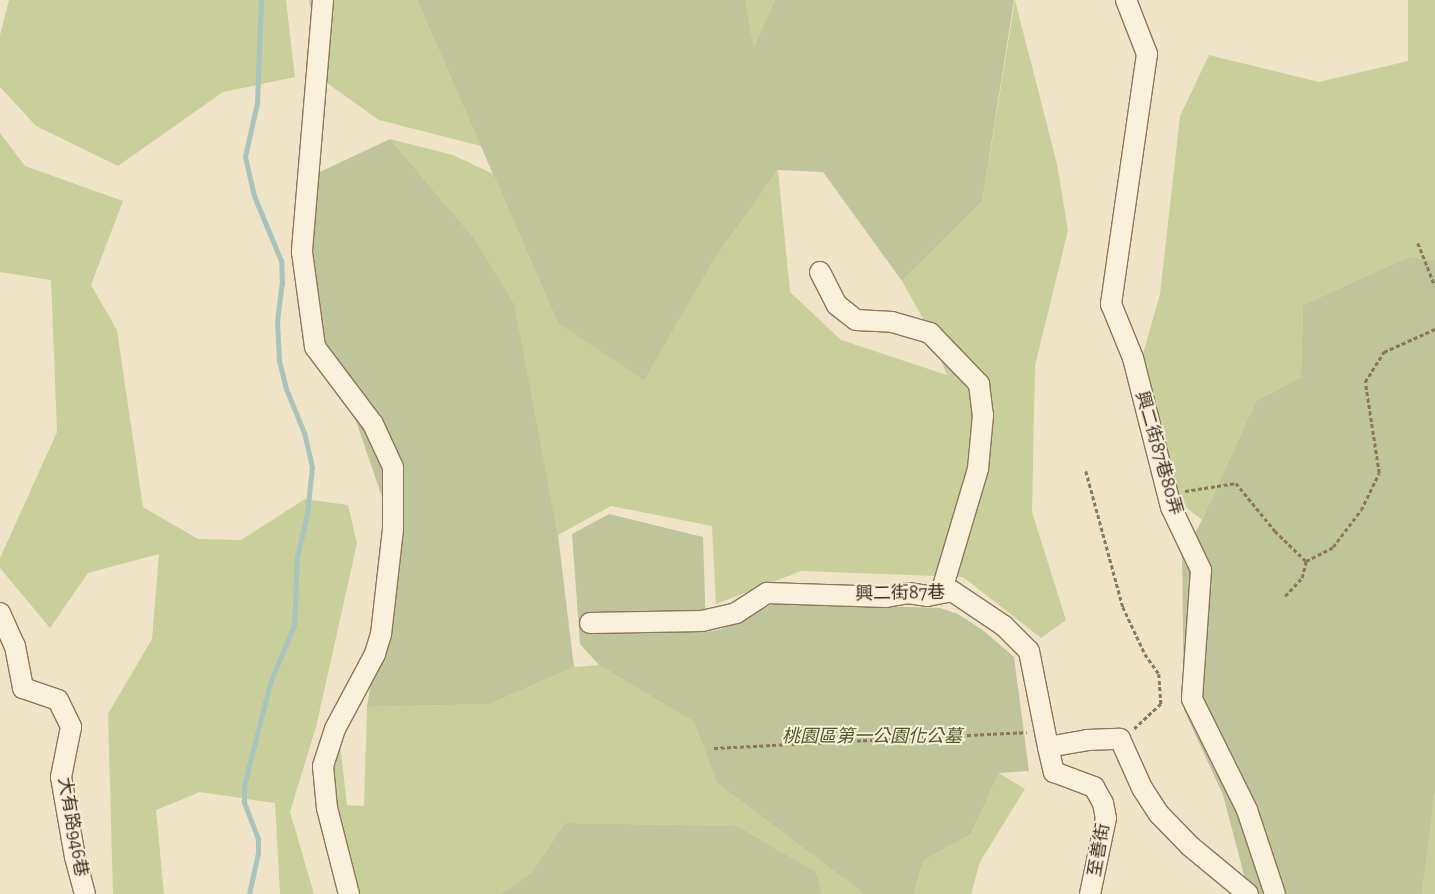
<!DOCTYPE html>
<meta charset="utf-8">
<style>
body{margin:0}
#map{position:relative;width:1435px;height:894px;overflow:hidden;background:#f0e4c8;font-family:"Zilla Slab","Noto Sans TC",serif}
div>[style]{position:absolute}
.green>*{inset:0;background:#c9cf9b}
.cemetery>*{inset:0;background:#bfc49a}
.stream>*{height:4.5px;margin:-2.25px;padding:0 2.25px;transform-origin:2.25px;border-radius:2.25px;background:#a9c4bc}
.path>*{height:2.5px;margin-top:-1.25px;transform-origin:0;background:repeating-linear-gradient(90deg,#8d765c 0 4px,transparent 0 6.5px)}
.roads{filter:drop-shadow(1px 0 #8d765c) drop-shadow(-1px 0 #8d765c) drop-shadow(0 1px #8d765c) drop-shadow(0 -1px #8d765c)}
.minor>*{height:20px;margin:-10px;padding:0 10px;transform-origin:10px;border-radius:10px;background:#faf1dc}
span{translate:-50% -50%;white-space:nowrap;text-align:center;line-height:1.15;-webkit-text-stroke:4px #f7eed8;paint-order:stroke}
.street-label{font-size:18px;color:#3d2e20}
.park-label{font-size:18px;color:#4d5a26;font-style:italic}
</style>
<div id="map">
<div class="green">
<i style="clip-path:polygon(9px 0,286px 0,295px 77px,223px 92px,118px 166px,36px 126px,0 87px,0 35px)"></i>
<i style="clip-path:polygon(309px 0,417px 0,481px 146px,379px 120px,324px 81px)"></i>
<i style="clip-path:polygon(745px 0,775px 0,754px 48px)"></i>
<i style="clip-path:polygon(1015px 0,1057px 164px,1068px 230px,1035px 366px,1032px 512px,1066px 620px,1041px 638px,963px 577px,801px 571px,716px 604px,712px 526px,611px 506px,558px 535px,513px 304px,474px 238px,390px 139px,453px 155px,493px 174px,558px 323px,711px 264px,778px 170px,790px 292px,841px 340px,947px 375px,926px 324px,902px 281px,982px 202px)"></i>
<i style="clip-path:polygon(1408px 0,1435px 0,1435px 260px,1408px 257px,1303px 305px,1301px 377px,1256px 401px,1202px 520px,1153px 481px,1139px 368px,1160px 294px,1180px 116px,1209px 55px,1319px 82px,1408px 61px)"></i>
<i style="clip-path:polygon(0 133px,25px 166px,123px 201px,91px 285px,117px 330px,143px 507px,198px 539px,241px 540px,305px 499px,348px 505px,357px 543px,316px 727px,290px 812px,314px 894px,280px 894px,275px 803px,200px 792px,156px 810px,164px 894px,113px 894px,108px 714px,152px 639px,159px 554px,88px 573px,50px 628px,0 568px,0 558px,57px 432px,51px 280px,0 272px)"></i>
<i style="clip-path:polygon(599px 665px,694px 722px,717px 783px,864px 894px,822px 894px,816px 872px,738px 826px,565px 823px,531px 873px,501px 894px,339px 894px,318px 786px,340px 744px,347px 805px,364px 806px,367px 707px,490px 704px,574px 667px)"></i>
<i style="clip-path:polygon(999px 773px,1025px 789px,980px 862px,971px 894px,914px 894px,923px 861px,971px 834px)"></i>
<i style="clip-path:polygon(1435px 793px,1435px 894px,1422px 894px)"></i>
</div>
<div class="cemetery">
<i style="clip-path:polygon(417px 0,745px 0,754px 47px,775px 0,1014px 0,982px 202px,902px 281px,823px 172px,778px 170px,711px 264px,644px 380px,558px 323px)"></i>
<i style="clip-path:polygon(390px 139px,474px 238px,514px 304px,558px 535px,574px 667px,490px 704px,367px 707px,394px 532px,354px 415px,306px 319px,305px 179px)"></i>
<i style="clip-path:polygon(1408px 257px,1435px 260px,1435px 793px,1422px 894px,1249px 894px,1223px 795px,1184px 710px,1182px 557px,1202px 520px,1256px 401px,1301px 377px,1303px 305px)"></i>
<i style="clip-path:polygon(609px 514px,703px 537px,706px 632px,722px 629px,775px 603px,940px 608px,958px 614px,984px 631px,1014px 657px,1029px 771px,999px 773px,971px 834px,923px 861px,914px 894px,864px 894px,717px 783px,694px 722px,599px 665px,580px 644px,572px 534px)"></i>
<i style="clip-path:polygon(565px 823px,738px 826px,816px 872px,822px 894px,501px 894px,531px 873px)"></i>
</div>
<div class="stream">
<i style="left:249px;top:894px;width:42px;rotate:-77.6deg"></i>
<i style="left:258px;top:853px;width:14px;rotate:-90deg"></i>
<i style="left:258px;top:839px;width:40px;rotate:-111deg"></i>
<i style="left:244px;top:802px;width:16px;rotate:-90deg"></i>
<i style="left:244px;top:786px;width:106px;rotate:-75.8deg"></i>
<i style="left:270px;top:683px;width:63px;rotate:-67.5deg"></i>
<i style="left:294px;top:625px;width:68px;rotate:-87.5deg"></i>
<i style="left:297px;top:557px;width:43px;rotate:-76.6deg"></i>
<i style="left:307px;top:515px;width:48px;rotate:-84.1deg"></i>
<i style="left:312px;top:467px;width:35px;rotate:-103deg"></i>
<i style="left:304px;top:433px;width:48px;rotate:-112.2deg"></i>
<i style="left:286px;top:389px;width:30px;rotate:-104deg"></i>
<i style="left:279px;top:360px;width:38px;rotate:-93deg"></i>
<i style="left:277px;top:322px;width:38px;rotate:-83deg"></i>
<i style="left:282px;top:284px;width:23px;rotate:-92deg"></i>
<i style="left:281px;top:261px;width:70px;rotate:-112.6deg"></i>
<i style="left:254px;top:196px;width:40px;rotate:-103deg"></i>
<i style="left:245px;top:157px;width:55px;rotate:-77.5deg"></i>
<i style="left:257px;top:103px;width:103px;rotate:-87.8deg"></i>
</div>
<div class="path">
<i style="left:1418px;top:243px;width:46px;rotate:68.4deg"></i>
<i style="left:1086px;top:471px;width:141px;rotate:74.8deg"></i>
<i style="left:1123px;top:607px;width:52px;rotate:64.9deg"></i>
<i style="left:1145px;top:654px;width:24px;rotate:55deg"></i>
<i style="left:1159px;top:674px;width:30px;rotate:86deg"></i>
<i style="left:1161px;top:704px;width:37px;rotate:137deg"></i>
<i style="left:1185px;top:491px;width:52px;rotate:-8.9deg"></i>
<i style="left:1236px;top:483px;width:62px;rotate:50.9deg"></i>
<i style="left:1275px;top:531px;width:43px;rotate:44.1deg"></i>
<i style="left:1306px;top:561px;width:30px;rotate:-27deg"></i>
<i style="left:1333px;top:547px;width:46px;rotate:-52.9deg"></i>
<i style="left:1361px;top:510px;width:41px;rotate:-64.1deg"></i>
<i style="left:1379px;top:473px;width:92px;rotate:-98.7deg"></i>
<i style="left:1365px;top:382px;width:36px;rotate:-58deg"></i>
<i style="left:1384px;top:352px;width:56px;rotate:-24.3deg"></i>
<i style="left:1285px;top:596px;width:25px;rotate:-47deg"></i>
<i style="left:1302px;top:578px;width:17px;rotate:-77deg"></i>
<i style="left:714px;top:748px;width:313px;rotate:-2.9deg"></i>
</div>
<div class="roads">
<div class="minor">
<i style="left:323px;top:0;width:253px;rotate:94.8deg"></i>
<i style="left:302px;top:252px;width:96px;rotate:82.2deg"></i>
<i style="left:315px;top:347px;width:96px;rotate:53deg"></i>
<i style="left:373px;top:424px;width:47px;rotate:65.1deg"></i>
<i style="left:393px;top:467px;width:62px;rotate:90deg"></i>
<i style="left:393px;top:529px;width:106px;rotate:96.5deg"></i>
<i style="left:381px;top:634px;width:21px;rotate:107deg"></i>
<i style="left:375px;top:654px;width:85px;rotate:118.1deg"></i>
<i style="left:335px;top:729px;width:39px;rotate:108deg"></i>
<i style="left:323px;top:766px;width:42px;rotate:84.6deg"></i>
<i style="left:327px;top:808px;width:89px;rotate:75.7deg"></i>
<i style="left:1126px;top:0;width:58px;rotate:68.7deg"></i>
<i style="left:1147px;top:54px;width:253px;rotate:98.2deg"></i>
<i style="left:1111px;top:304px;width:58px;rotate:67.8deg"></i>
<i style="left:1133px;top:358px;width:154px;rotate:75.7deg"></i>
<i style="left:1171px;top:507px;width:70px;rotate:64.5deg"></i>
<i style="left:1201px;top:570px;width:129px;rotate:94deg"></i>
<i style="left:1192px;top:699px;width:124px;rotate:63.6deg"></i>
<i style="left:1247px;top:810px;width:89px;rotate:71.6deg"></i>
<i style="left:820px;top:272px;width:37px;rotate:63deg"></i>
<i style="left:837px;top:305px;width:24px;rotate:38deg"></i>
<i style="left:856px;top:320px;width:36px;rotate:3deg"></i>
<i style="left:892px;top:322px;width:40px;rotate:16deg"></i>
<i style="left:930px;top:333px;width:71px;rotate:46.1deg"></i>
<i style="left:979px;top:384px;width:31px;rotate:83deg"></i>
<i style="left:983px;top:415px;width:54px;rotate:95.3deg"></i>
<i style="left:978px;top:469px;width:129px;rotate:106.6deg"></i>
<i style="left:0;top:613px;width:36px;rotate:66deg"></i>
<i style="left:15px;top:646px;width:43px;rotate:79.2deg"></i>
<i style="left:23px;top:688px;width:37px;rotate:19deg"></i>
<i style="left:58px;top:700px;width:30px;rotate:64deg"></i>
<i style="left:71px;top:727px;width:51px;rotate:101.3deg"></i>
<i style="left:61px;top:777px;width:81px;rotate:80.1deg"></i>
<i style="left:75px;top:857px;width:38px;rotate:75deg"></i>
<i style="left:590px;top:623px;width:112px;rotate:-1deg"></i>
<i style="left:702px;top:621px;width:35px;rotate:-13deg"></i>
<i style="left:736px;top:613px;width:37px;rotate:-33deg"></i>
<i style="left:767px;top:593px;width:119px;rotate:1.9deg"></i>
<i style="left:886px;top:597px;width:22px;rotate:-10deg"></i>
<i style="left:908px;top:593px;width:19px;rotate:9deg"></i>
<i style="left:927px;top:596px;width:25px;rotate:-11deg"></i>
<i style="left:952px;top:591px;width:63px;rotate:33.9deg"></i>
<i style="left:1004px;top:626px;width:35px;rotate:45deg"></i>
<i style="left:1029px;top:651px;width:98px;rotate:78.8deg"></i>
<i style="left:1048px;top:747px;width:40px;rotate:-10deg"></i>
<i style="left:1087px;top:740px;width:33px;rotate:-2deg"></i>
<i style="left:1120px;top:739px;width:54px;rotate:65.8deg"></i>
<i style="left:1142px;top:788px;width:31px;rotate:57deg"></i>
<i style="left:1159px;top:814px;width:45px;rotate:45.9deg"></i>
<i style="left:1190px;top:846px;width:75px;rotate:39.6deg"></i>
<i style="left:1048px;top:747px;width:26px;rotate:77deg"></i>
<i style="left:1054px;top:772px;width:43px;rotate:20.6deg"></i>
<i style="left:1094px;top:787px;width:18px;rotate:61deg"></i>
<i style="left:1103px;top:803px;width:15px;rotate:79deg"></i>
<i style="left:1106px;top:818px;width:78px;rotate:101.9deg"></i>
</div>
</div>
<div class="street-label">
<span style="left:1159px;top:453px;rotate:74deg">興二街87巷80弄</span>
<span style="left:900px;top:593px;rotate:-1deg">興二街87巷</span>
<span style="left:73px;top:827px;rotate:80deg">大有路946巷</span>
<span style="left:1099px;top:850px;rotate:-80deg">至善街</span>
</div>
<div class="park-label">
<span style="left:872px;top:736px">桃園區第一公園化公墓</span>
</div>
</div>
